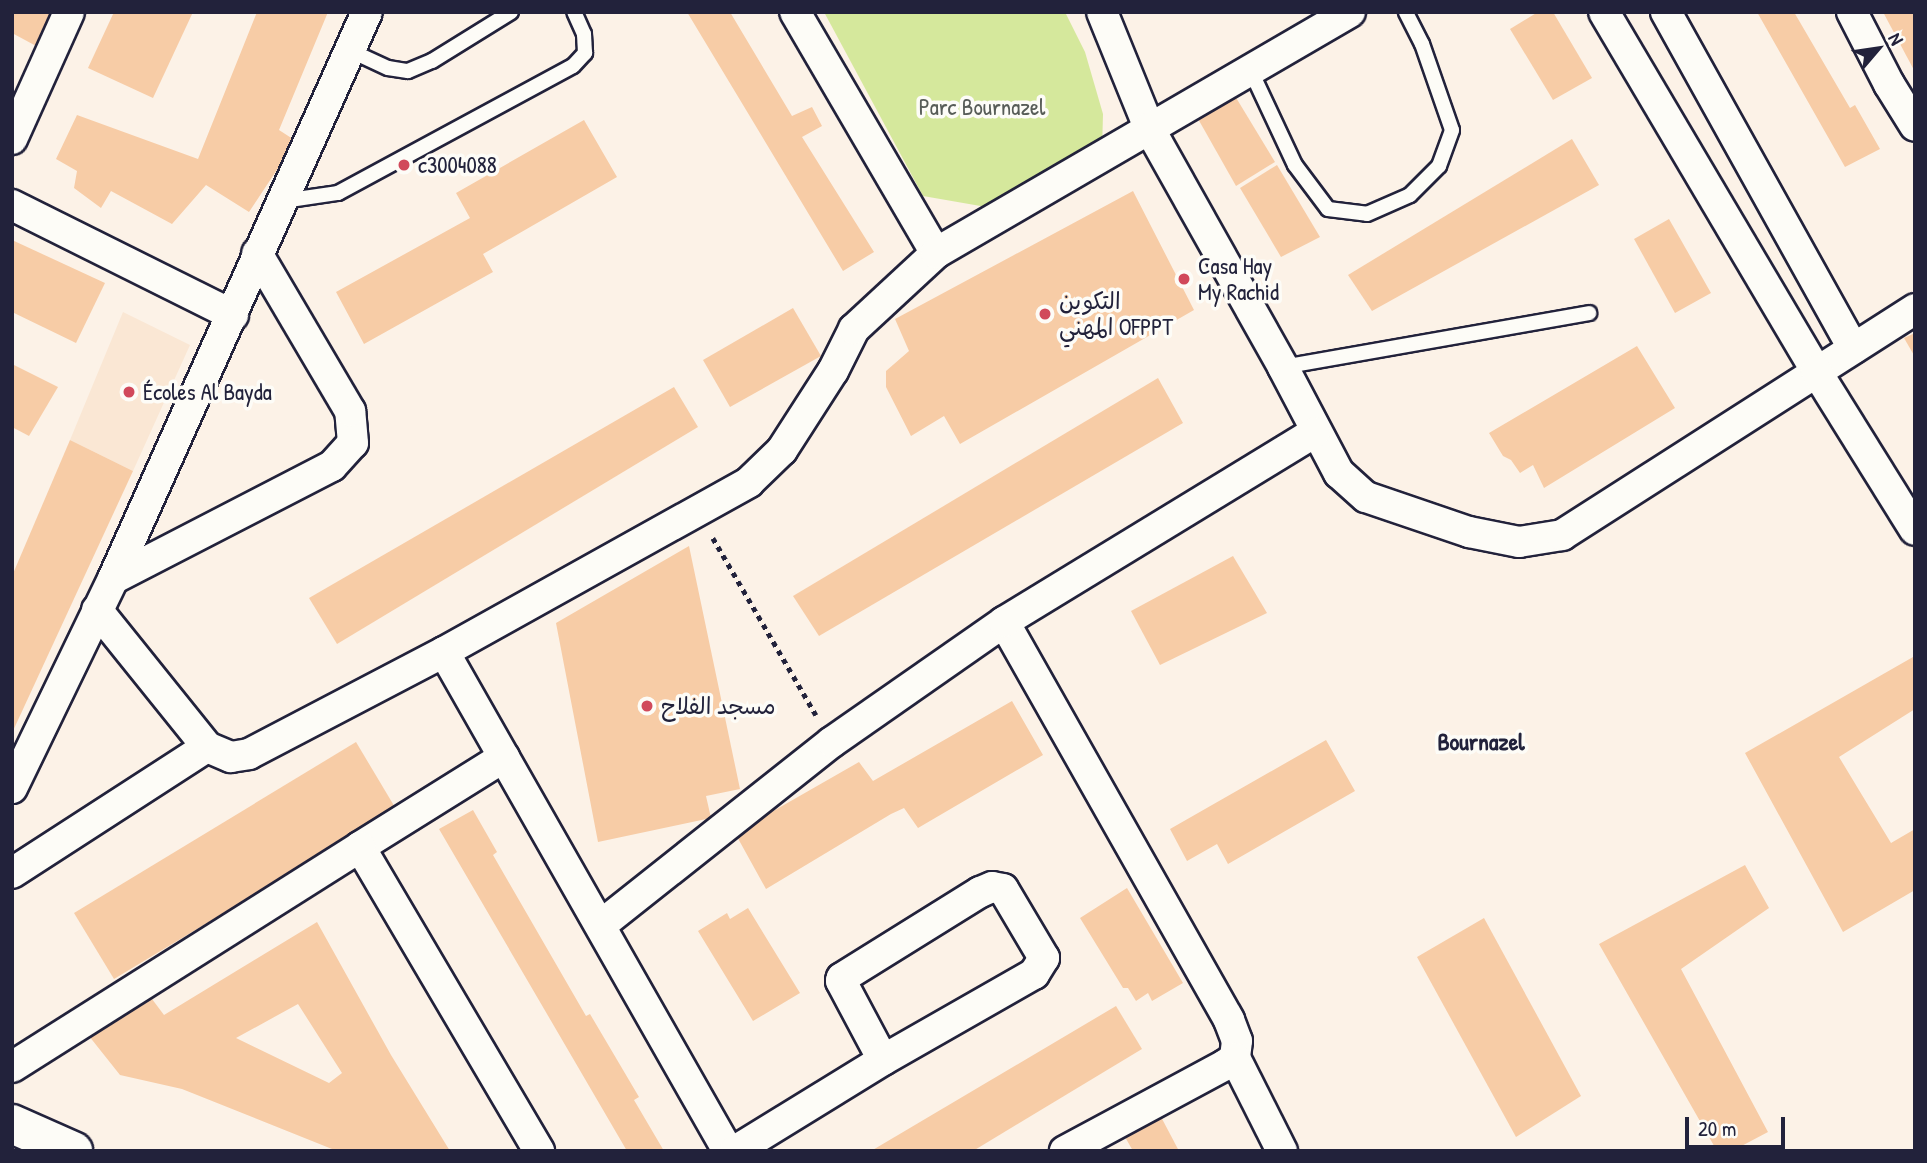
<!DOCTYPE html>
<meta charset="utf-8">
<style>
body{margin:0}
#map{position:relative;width:1927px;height:1163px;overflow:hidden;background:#fcf2e7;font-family:"Patrick Hand","Playpen Sans Arabic",sans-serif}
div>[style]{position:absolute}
.built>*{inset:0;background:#fae7d4}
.green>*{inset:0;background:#d5e89c}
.building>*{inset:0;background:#f7cca6}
.path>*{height:4.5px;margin-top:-2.25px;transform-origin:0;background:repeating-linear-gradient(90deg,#22223b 0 5px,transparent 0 10px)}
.roads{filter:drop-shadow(2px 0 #22223b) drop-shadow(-2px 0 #22223b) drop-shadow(0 2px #22223b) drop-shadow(0 -2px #22223b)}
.lane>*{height:14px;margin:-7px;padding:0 7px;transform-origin:7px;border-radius:7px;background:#fdfcf7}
.street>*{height:30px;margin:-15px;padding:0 15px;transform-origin:15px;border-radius:15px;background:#fdfcf7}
.secondary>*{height:38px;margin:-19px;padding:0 19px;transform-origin:19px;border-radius:19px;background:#fdfcf7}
.dots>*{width:19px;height:19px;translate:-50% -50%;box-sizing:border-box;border:4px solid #fdfcf7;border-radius:50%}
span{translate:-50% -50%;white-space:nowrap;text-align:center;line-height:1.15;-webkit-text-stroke:7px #fdfcf7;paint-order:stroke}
.park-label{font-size:23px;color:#585d58}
.poi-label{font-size:23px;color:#22223b}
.left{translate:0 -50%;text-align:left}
.neighbourhood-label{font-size:24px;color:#22223b;font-weight:700}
.frame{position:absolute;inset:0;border:14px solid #22223b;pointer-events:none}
.north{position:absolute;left:1843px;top:14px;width:70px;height:70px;-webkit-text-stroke:5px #fdfcf7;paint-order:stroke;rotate:61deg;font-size:19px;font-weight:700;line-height:28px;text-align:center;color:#22223b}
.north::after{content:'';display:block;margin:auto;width:24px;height:32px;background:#22223b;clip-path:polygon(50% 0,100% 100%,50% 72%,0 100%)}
.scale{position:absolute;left:1685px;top:1117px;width:100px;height:32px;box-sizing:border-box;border:4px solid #22223b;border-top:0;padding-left:9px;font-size:21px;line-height:24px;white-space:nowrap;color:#22223b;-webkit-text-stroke:5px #fdfcf7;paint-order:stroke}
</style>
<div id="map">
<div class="built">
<i style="clip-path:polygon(123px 312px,190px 345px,133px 471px,70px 440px)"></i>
</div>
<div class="green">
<i style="clip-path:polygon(824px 12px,1065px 12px,1085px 52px,1103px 114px,1102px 150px,992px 208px,923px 196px)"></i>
</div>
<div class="building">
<i style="clip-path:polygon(12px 12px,56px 12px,38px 47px,12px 33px)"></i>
<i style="clip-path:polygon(114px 12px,193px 12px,153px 98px,88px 68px)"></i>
<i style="clip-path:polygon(257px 12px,328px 12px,279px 130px,296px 141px,249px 212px,206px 185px,172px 224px,111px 191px,101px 208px,74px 188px,77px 171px,56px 159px,77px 115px,198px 159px)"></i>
<i style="clip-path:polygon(687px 12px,730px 12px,792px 116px,812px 107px,822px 126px,802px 137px,874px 252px,843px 271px)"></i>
<i style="clip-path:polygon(1538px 12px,1553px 12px,1592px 78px,1553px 100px,1510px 29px)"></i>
<i style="clip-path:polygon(1757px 12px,1794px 12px,1850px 108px,1855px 105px,1880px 149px,1845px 167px)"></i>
<i style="clip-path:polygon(1883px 12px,1915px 12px,1915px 72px)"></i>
<i style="clip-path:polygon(1232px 91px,1275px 162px,1236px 186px,1197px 117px)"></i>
<i style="clip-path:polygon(584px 120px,617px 177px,483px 254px,493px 272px,364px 344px,336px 292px,470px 218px,456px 193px)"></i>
<i style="clip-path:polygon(1572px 139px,1599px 185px,1372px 311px,1348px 275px)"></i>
<i style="clip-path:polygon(1277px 165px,1320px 237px,1281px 257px,1240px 188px)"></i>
<i style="clip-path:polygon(1133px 191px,1194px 310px,960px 444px,944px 416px,911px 436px,886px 387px,886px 371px,909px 351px,895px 319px)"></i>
<i style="clip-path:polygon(1669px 219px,1711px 293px,1675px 313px,1634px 239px)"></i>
<i style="clip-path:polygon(12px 240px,105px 283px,76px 343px,12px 312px)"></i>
<i style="clip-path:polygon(793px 308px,821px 356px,730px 407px,703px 360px)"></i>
<i style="clip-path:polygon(1915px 333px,1915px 357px,1904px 338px)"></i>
<i style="clip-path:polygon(1637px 346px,1675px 408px,1544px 488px,1533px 465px,1520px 473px,1511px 460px,1503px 456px,1489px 433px)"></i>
<i style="clip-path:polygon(12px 364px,58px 387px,29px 436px,12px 427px)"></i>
<i style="clip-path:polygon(1158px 378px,1183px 423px,819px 636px,793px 596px)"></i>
<i style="clip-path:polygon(674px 387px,698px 427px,337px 644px,309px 598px)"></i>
<i style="clip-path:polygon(70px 440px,133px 471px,12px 733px,12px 576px)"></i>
<i style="clip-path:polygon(689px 546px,740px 789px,706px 796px,711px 818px,598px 842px,556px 623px)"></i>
<i style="clip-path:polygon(1233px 556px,1267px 613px,1160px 665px,1131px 611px)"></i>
<i style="clip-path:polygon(1913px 657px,1915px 709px,1839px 757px,1891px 843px,1915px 829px,1915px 890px,1843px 932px,1745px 753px)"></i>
<i style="clip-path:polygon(1012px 701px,1043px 755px,918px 828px,904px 808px,891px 814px,766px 889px,735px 833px,859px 762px,873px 781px)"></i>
<i style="clip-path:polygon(1326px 740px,1355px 791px,1228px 864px,1217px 844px,1187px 861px,1170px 829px)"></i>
<i style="clip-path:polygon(356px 742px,396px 809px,114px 979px,74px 913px)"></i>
<i style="clip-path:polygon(473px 810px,497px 852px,493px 855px,586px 1016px,590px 1014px,639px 1097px,634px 1100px,664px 1151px,627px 1151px,439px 829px)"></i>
<i style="clip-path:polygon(1745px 865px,1769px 908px,1681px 969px,1768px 1132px,1732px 1151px,1717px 1151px,1599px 944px)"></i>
<i style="clip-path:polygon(1127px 888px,1183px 983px,1152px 1001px,1148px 993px,1136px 1001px,1128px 988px,1123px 988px,1080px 918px)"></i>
<i style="clip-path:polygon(748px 908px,800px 993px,753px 1021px,698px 931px,727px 913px,730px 919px)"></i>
<i style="clip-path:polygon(1484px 918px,1581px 1096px,1516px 1137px,1417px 957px)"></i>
<i style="clip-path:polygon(evenodd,317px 922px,391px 1055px,450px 1151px,337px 1151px,182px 1089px,120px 1075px,89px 1036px,152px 999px,164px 1015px,317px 922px,298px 1004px,342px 1073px,329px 1083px,236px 1038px,298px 1004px)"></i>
<i style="clip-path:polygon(1116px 1006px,1142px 1049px,973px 1151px,871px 1151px)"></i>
<i style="clip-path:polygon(1160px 1115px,1179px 1151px,1133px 1151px,1125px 1137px)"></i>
</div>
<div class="path">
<i style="left:713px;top:538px;width:205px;rotate:59.8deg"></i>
</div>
<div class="roads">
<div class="lane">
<i style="left:349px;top:50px;width:43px;rotate:24.8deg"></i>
<i style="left:388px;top:68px;width:20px;rotate:9deg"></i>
<i style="left:408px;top:71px;width:26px;rotate:-23deg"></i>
<i style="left:432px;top:61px;width:93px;rotate:-31.8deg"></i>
<i style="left:1250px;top:69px;width:106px;rotate:64.9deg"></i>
<i style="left:1295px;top:165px;width:55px;rotate:53.1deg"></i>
<i style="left:1328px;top:209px;width:39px;rotate:7deg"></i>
<i style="left:1367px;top:214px;width:47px;rotate:-23.8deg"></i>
<i style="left:1410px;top:195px;width:41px;rotate:-45deg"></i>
<i style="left:1439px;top:166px;width:38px;rotate:-70deg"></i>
<i style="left:1452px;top:130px;width:91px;rotate:-109.2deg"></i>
<i style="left:1422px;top:44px;width:36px;rotate:-117deg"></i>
<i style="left:283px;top:201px;width:56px;rotate:-8.3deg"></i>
<i style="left:338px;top:193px;width:267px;rotate:-28.4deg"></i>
<i style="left:573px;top:66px;width:18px;rotate:-47deg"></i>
<i style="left:585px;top:53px;width:19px;rotate:-93deg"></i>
<i style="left:584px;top:34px;width:24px;rotate:-114deg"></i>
<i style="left:1283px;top:367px;width:311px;rotate:-10deg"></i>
</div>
<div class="street">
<i style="left:795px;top:12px;width:279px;rotate:59.7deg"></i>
<i style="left:1102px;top:12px;width:125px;rotate:67.9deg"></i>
<i style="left:1149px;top:128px;width:274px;rotate:60.7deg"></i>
<i style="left:1283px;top:367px;width:120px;rotate:62.2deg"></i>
<i style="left:1339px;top:473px;width:36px;rotate:42deg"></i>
<i style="left:1366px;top:497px;width:109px;rotate:18.8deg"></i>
<i style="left:1469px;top:532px;width:51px;rotate:11.3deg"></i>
<i style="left:1519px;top:542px;width:44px;rotate:-9.2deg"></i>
<i style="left:1562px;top:535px;width:419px;rotate:-32.6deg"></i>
<i style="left:1604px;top:12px;width:417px;rotate:59.4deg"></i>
<i style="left:1816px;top:371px;width:187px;rotate:58.1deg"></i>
<i style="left:1666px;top:12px;width:385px;rotate:60.9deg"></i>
<i style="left:1852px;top:12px;width:81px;rotate:62.8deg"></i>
<i style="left:1889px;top:84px;width:49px;rotate:58.2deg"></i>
<i style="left:12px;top:139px;width:139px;rotate:-65.8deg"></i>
<i style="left:12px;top:205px;width:247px;rotate:26.5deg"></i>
<i style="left:113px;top:579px;width:246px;rotate:-27.3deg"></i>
<i style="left:332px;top:466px;width:31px;rotate:-48deg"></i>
<i style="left:353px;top:443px;width:32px;rotate:-95deg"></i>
<i style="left:350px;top:411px;width:183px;rotate:-120.5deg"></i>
<i style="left:97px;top:610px;width:176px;rotate:51.2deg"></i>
<i style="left:207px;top:747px;width:26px;rotate:23deg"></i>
<i style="left:231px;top:757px;width:18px;rotate:-9deg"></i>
<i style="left:249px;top:754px;width:220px;rotate:-27.6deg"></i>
<i style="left:444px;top:652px;width:349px;rotate:-29.1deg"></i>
<i style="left:749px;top:482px;width:46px;rotate:-44.1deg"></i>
<i style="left:782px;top:450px;width:94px;rotate:-57.2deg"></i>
<i style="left:833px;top:371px;width:47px;rotate:-63.4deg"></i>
<i style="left:854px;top:329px;width:112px;rotate:-42.8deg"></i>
<i style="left:936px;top:253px;width:479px;rotate:-30.2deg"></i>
<i style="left:1004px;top:622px;width:457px;rotate:60.5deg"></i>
<i style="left:1229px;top:1020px;width:22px;rotate:69deg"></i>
<i style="left:1237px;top:1041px;width:17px;rotate:97deg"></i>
<i style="left:1235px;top:1058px;width:12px;rotate:145deg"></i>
<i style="left:1225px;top:1065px;width:182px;rotate:151.7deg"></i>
<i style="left:444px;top:652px;width:574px;rotate:60.35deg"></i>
<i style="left:504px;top:757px;width:170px;rotate:148deg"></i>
<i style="left:360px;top:847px;width:353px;rotate:59.5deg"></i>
<i style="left:12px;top:788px;width:232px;rotate:-64.2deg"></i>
<i style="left:113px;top:579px;width:621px;rotate:-65.87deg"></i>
<i style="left:12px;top:873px;width:232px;rotate:-32.9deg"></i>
<i style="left:601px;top:925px;width:295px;rotate:-38.4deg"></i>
<i style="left:832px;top:742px;width:210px;rotate:-34.9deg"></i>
<i style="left:1004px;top:622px;width:364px;rotate:-31.4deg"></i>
<i style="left:1235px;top:1058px;width:104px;rotate:63.2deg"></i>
<i style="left:12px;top:1067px;width:412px;rotate:-32.3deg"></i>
<i style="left:735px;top:1151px;width:174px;rotate:-31.6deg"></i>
<i style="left:883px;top:1060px;width:174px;rotate:-29.7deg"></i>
<i style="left:1034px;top:974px;width:19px;rotate:-58deg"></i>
<i style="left:1044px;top:958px;width:80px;rotate:-120.7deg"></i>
<i style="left:1003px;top:889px;width:11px;rotate:-170deg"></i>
<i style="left:992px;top:887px;width:13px;rotate:157deg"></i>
<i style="left:980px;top:892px;width:163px;rotate:148.1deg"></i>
<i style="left:842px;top:978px;width:3px;rotate:108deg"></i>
<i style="left:841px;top:981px;width:89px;rotate:62deg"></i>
</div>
<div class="secondary">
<i style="left:12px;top:1124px;width:67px;rotate:23.9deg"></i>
</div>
</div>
<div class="dots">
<i style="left:404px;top:165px;background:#d1495b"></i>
<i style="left:1184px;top:279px;background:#d1495b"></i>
<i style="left:1045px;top:314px;background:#d1495b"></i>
<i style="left:129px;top:392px;background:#d1495b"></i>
<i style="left:647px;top:706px;background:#d1495b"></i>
</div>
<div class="park-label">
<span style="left:982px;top:107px">Parc Bournazel</span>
</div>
<div class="poi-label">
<span class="left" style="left:418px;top:165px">c3004088</span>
<span class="left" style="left:1198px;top:279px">Casa Hay<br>My Rachid</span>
<span class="left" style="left:1059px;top:314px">التكوين<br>المهني OFPPT</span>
<span class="left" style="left:143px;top:392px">Écoles Al Bayda</span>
<span class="left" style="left:661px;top:706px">مسجد الفلاح</span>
</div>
<div class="neighbourhood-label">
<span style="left:1481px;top:742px">Bournazel</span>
</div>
<div class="frame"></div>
<div class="north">N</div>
<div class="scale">20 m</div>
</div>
